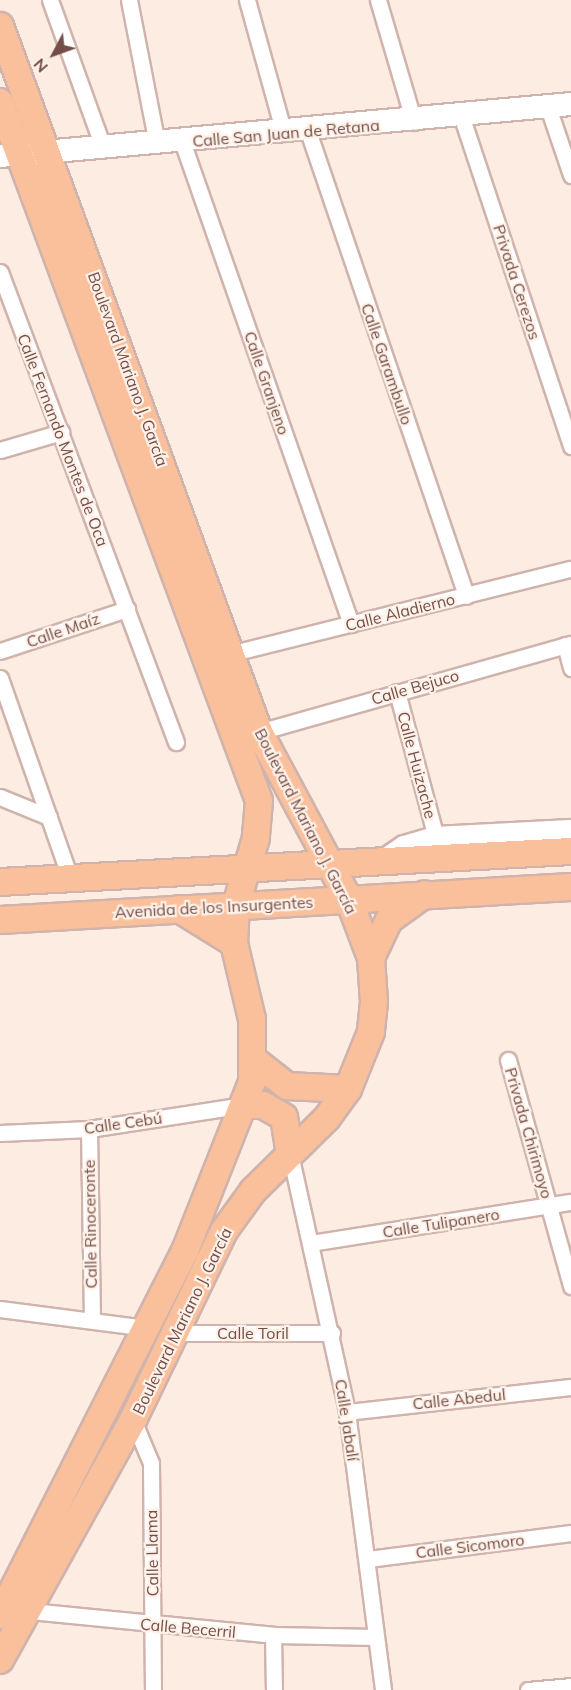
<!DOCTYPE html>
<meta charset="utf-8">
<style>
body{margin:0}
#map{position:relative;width:571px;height:1690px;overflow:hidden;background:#fcece2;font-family:Mulish,sans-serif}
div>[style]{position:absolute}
.roads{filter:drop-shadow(2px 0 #cfb3ac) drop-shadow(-2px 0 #cfb3ac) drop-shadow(0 2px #cfb3ac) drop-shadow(0 -2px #cfb3ac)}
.street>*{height:15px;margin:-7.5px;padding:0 7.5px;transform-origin:7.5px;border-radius:7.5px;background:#fff}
.secondary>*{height:22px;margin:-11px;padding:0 11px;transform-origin:11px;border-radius:11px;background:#fff}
.primary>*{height:26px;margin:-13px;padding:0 13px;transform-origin:13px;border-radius:13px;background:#fac09b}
span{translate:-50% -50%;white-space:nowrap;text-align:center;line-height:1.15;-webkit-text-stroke:4.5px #fff1e8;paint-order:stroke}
.street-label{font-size:16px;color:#734e49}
.north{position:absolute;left:24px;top:24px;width:60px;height:60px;-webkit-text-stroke:4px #fff1e8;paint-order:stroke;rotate:229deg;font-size:16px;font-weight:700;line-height:24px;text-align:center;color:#734e49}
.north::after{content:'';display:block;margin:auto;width:21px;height:27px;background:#734e49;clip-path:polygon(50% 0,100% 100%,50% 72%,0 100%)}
</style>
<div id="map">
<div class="roads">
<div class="street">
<i style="left:50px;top:0;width:156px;rotate:70.2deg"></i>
<i style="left:129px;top:0;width:147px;rotate:79deg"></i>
<i style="left:247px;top:0;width:138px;rotate:74.5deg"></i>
<i style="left:378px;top:0;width:127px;rotate:73.6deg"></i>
<i style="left:548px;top:107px;width:72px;rotate:71.3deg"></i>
<i style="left:462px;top:118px;width:346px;rotate:71.6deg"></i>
<i style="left:308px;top:131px;width:491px;rotate:71.2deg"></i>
<i style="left:182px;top:141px;width:512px;rotate:70.72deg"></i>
<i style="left:0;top:272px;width:502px;rotate:69.47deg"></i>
<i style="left:0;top:450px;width:64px;rotate:-16.4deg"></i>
<i style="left:565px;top:645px;width:24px;rotate:75deg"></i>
<i style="left:0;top:651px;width:134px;rotate:-18.3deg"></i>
<i style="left:229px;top:654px;width:352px;rotate:-14deg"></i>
<i style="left:0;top:678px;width:212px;rotate:70.7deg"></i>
<i style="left:397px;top:692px;width:151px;rotate:75deg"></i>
<i style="left:259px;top:732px;width:324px;rotate:-15.8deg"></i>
<i style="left:0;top:797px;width:53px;rotate:22.2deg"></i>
<i style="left:508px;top:1060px;width:235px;rotate:74.4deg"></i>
<i style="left:89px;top:1129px;width:191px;rotate:89.1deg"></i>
<i style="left:0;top:1133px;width:89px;rotate:-2.6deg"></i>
<i style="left:89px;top:1129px;width:157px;rotate:-8.8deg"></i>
<i style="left:290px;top:1154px;width:264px;rotate:77.5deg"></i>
<i style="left:347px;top:1412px;width:280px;rotate:82.6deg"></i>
<i style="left:311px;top:1243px;width:263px;rotate:-9deg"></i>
<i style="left:0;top:1309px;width:147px;rotate:7.4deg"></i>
<i style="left:174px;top:1333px;width:158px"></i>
<i style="left:347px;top:1412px;width:225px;rotate:-6.4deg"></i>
<i style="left:133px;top:1420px;width:47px;rotate:67.3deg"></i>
<i style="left:151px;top:1463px;width:227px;rotate:89.5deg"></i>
<i style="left:368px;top:1559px;width:205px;rotate:-7.3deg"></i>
<i style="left:20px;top:1610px;width:254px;rotate:5.6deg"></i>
<i style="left:273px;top:1635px;width:103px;rotate:1.1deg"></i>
<i style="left:273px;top:1635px;width:55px;rotate:89deg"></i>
<i style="left:528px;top:1690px;width:43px;rotate:-5.3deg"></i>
</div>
<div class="secondary">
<i style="left:0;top:156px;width:573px;rotate:-5.2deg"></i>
<i style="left:385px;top:860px;width:23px;rotate:-34deg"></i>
<i style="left:404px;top:847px;width:33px;rotate:-16deg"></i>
<i style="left:436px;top:838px;width:135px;rotate:-3deg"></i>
</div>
<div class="primary">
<i style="left:0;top:26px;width:752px;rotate:69.85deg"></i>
<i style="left:259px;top:732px;width:191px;rotate:61.8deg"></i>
<i style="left:349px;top:900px;width:62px;rotate:69.2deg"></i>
<i style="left:371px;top:958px;width:44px;rotate:86.1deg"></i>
<i style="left:374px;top:1002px;width:30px;rotate:96deg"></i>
<i style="left:371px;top:1032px;width:61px;rotate:112deg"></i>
<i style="left:348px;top:1089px;width:36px;rotate:126deg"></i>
<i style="left:327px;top:1118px;width:104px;rotate:135.4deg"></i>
<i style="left:253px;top:1191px;width:49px;rotate:125.9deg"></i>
<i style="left:224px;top:1231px;width:210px;rotate:115.7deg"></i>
<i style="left:133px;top:1420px;width:274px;rotate:119deg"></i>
<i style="left:0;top:102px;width:745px;rotate:69.67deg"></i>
<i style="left:259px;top:801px;width:37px;rotate:95deg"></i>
<i style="left:256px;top:838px;width:70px;rotate:106.6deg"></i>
<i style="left:236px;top:905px;width:38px;rotate:93deg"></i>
<i style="left:234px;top:943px;width:78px;rotate:76.7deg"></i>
<i style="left:252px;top:1019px;width:63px;rotate:90deg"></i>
<i style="left:252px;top:1082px;width:182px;rotate:111.6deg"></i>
<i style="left:185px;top:1251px;width:408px;rotate:116.9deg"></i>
<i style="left:0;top:882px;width:572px;rotate:-3.11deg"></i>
<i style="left:179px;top:909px;width:65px;rotate:31.7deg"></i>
<i style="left:0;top:920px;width:572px;rotate:-3.31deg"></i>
<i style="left:371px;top:958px;width:42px;rotate:-64.7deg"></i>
<i style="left:389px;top:920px;width:44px;rotate:-35.8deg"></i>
<i style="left:255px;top:1061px;width:41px;rotate:38deg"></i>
<i style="left:287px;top:1086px;width:61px;rotate:2.8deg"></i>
<i style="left:244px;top:1105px;width:19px"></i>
<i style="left:263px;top:1105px;width:24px;rotate:30deg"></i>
<i style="left:284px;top:1117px;width:37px;rotate:81deg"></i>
</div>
</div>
<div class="street-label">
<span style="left:286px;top:133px;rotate:-5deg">Calle San Juan de Retana</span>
<span style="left:517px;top:282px;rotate:72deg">Privada Cerezos</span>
<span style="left:387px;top:364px;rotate:71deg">Calle Garambullo</span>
<span style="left:128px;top:369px;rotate:70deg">Boulevard Mariano J. García</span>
<span style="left:267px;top:383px;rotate:71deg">Calle Granjeno</span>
<span style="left:63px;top:440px;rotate:69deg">Calle Fernando Montes de Oca</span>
<span style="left:400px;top:612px;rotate:-14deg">Calle Aladierno</span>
<span style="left:63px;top:630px;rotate:-19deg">Calle Maíz</span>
<span style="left:415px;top:687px;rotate:-16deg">Calle Bejuco</span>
<span style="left:417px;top:765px;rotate:75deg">Calle Huizache</span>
<span style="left:306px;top:821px;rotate:63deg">Boulevard Mariano J. García</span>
<span style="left:214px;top:907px;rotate:-3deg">Avenida de los Insurgentes</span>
<span style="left:123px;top:1123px;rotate:-8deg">Calle Cebú</span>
<span style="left:529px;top:1133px;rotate:74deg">Privada Chirimoyo</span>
<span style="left:441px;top:1223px;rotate:-9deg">Calle Tulipanero</span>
<span style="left:90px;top:1224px;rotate:-91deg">Calle Rinoceronte</span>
<span style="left:182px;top:1321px;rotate:-64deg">Boulevard Mariano J. García</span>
<span style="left:253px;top:1333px">Calle Toril</span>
<span style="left:459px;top:1399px;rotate:-6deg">Calle Abedul</span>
<span style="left:347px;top:1420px;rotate:81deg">Calle Jabalí</span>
<span style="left:470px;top:1546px;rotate:-7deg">Calle Sicomoro</span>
<span style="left:152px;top:1553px;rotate:-91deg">Calle Llama</span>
<span style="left:188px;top:1628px;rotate:5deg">Calle Becerril</span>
</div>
<div class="north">N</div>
</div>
